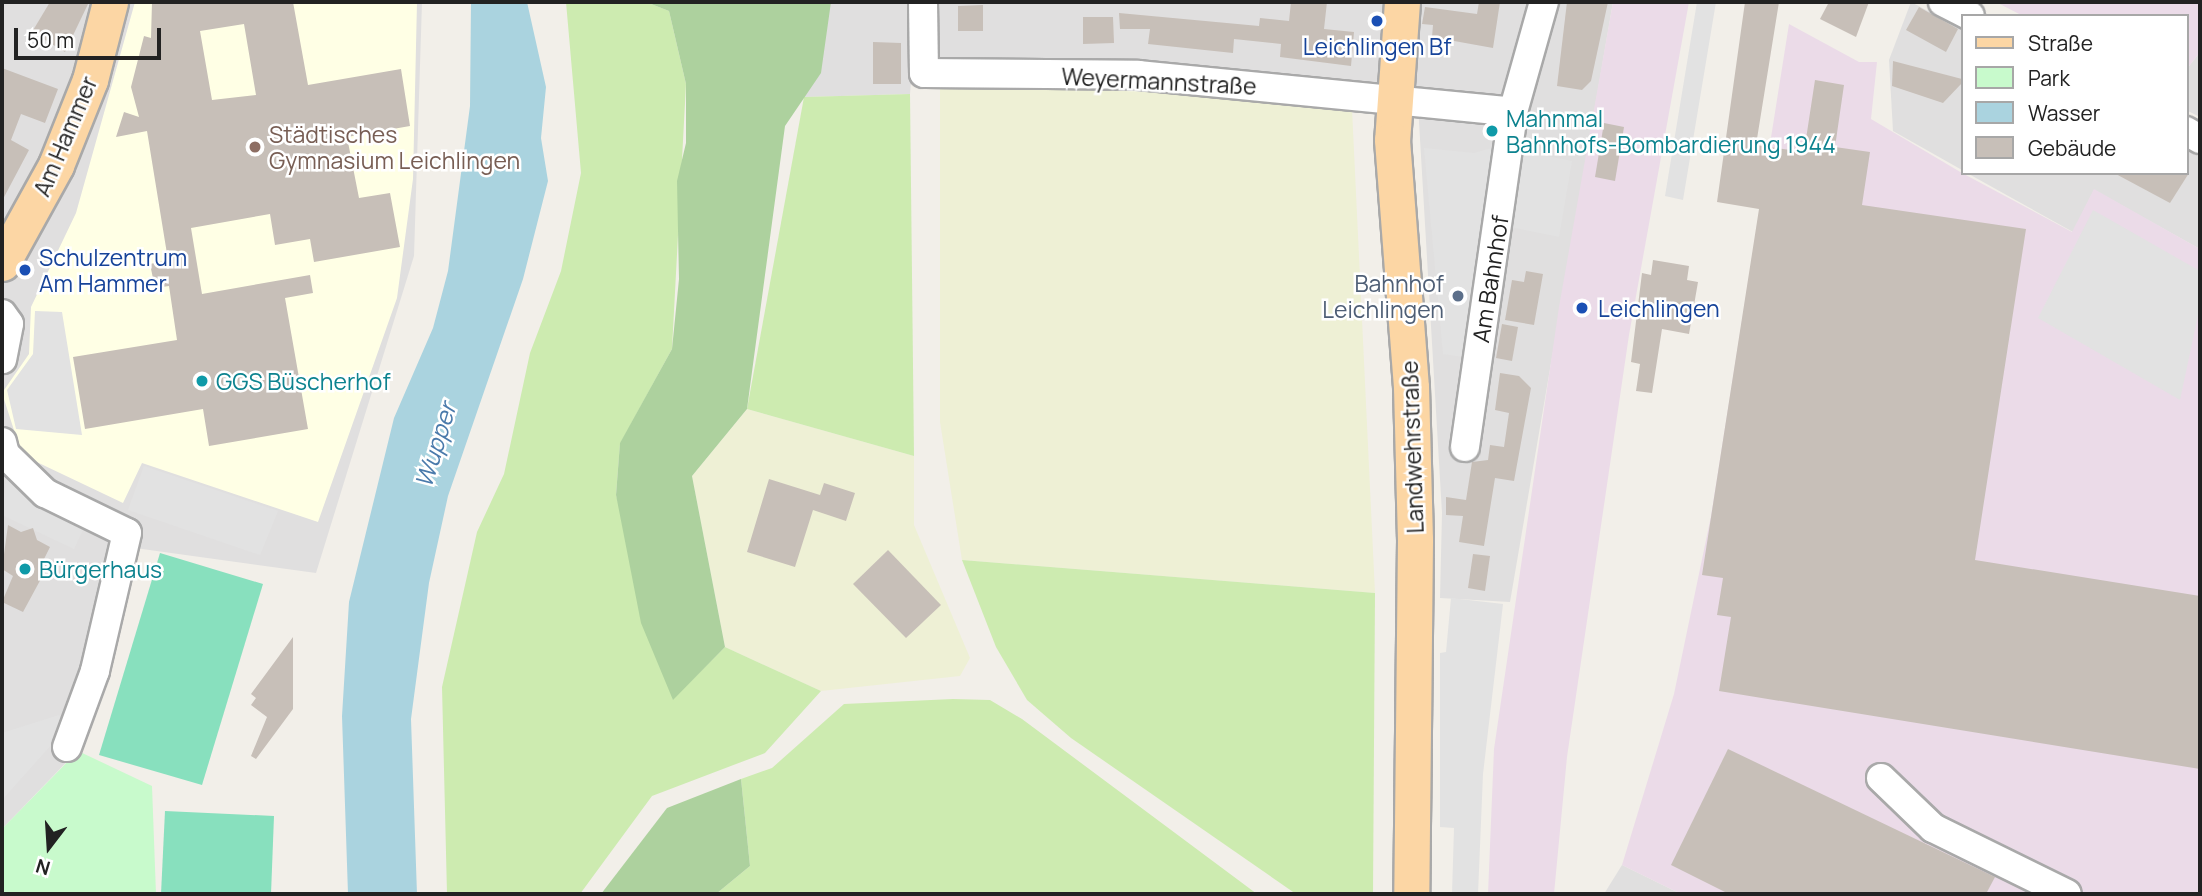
<!DOCTYPE html>
<meta charset="utf-8">
<style>
body{margin:0}
#map{position:relative;width:2202px;height:896px;overflow:hidden;background:#f2efe9;font-family:Manrope,sans-serif}
div>[style]{position:absolute}
.residential>*{inset:0;background:#e0dfdf}
.industrial>*{inset:0;background:#ebdbe8}
.education>*{inset:0;background:#ffffe5}
.farmland>*{inset:0;background:#eef0d5}
.grass>*{inset:0;background:#cdebb0}
.forest>*{inset:0;background:#add19e}
.park>*{inset:0;background:#c8facc}
.pitch>*{inset:0;background:#88e0be}
.parking>*{inset:0;background:#e2e2e2}
.water>*{inset:0;background:#aad3df}
.building>*{inset:0;background:#c7bfb8}
.roads{filter:drop-shadow(2px 0 #a9a9a9) drop-shadow(-2px 0 #a9a9a9) drop-shadow(0 2px #a9a9a9) drop-shadow(0 -2px #a9a9a9)}
.minor>*{height:28px;margin:-14px;padding:0 14px;transform-origin:14px;border-radius:14px;background:#fff}
.major>*{height:35px;margin:-17.5px;padding:0 17.5px;transform-origin:17.5px;border-radius:17.5px;background:#fcd6a4}
.dots>*{width:19px;height:19px;translate:-50% -50%;box-sizing:border-box;border:4px solid #fff;border-radius:50%}
span{translate:-50% -50%;white-space:nowrap;text-align:center;line-height:1.15;-webkit-text-stroke:5px #fff;paint-order:stroke}
.transit-label{font-size:23px;color:#164399}
.left{translate:0 -50%;text-align:left}
.street-label{font-size:23px;color:#222}
.culture-label{font-size:23px;color:#0d838f}
.education-label{font-size:23px;color:#785e54}
.service-label{font-size:23px;color:#4e5e75}
.right{translate:-100% -50%;text-align:right}
.water-label{font-size:24px;color:#4a7aab;font-style:italic}
.frame{position:absolute;inset:0;border:4px solid #222;pointer-events:none}
.legend{position:absolute;left:1961px;top:14px;width:228px;height:161px;box-sizing:border-box;background:#fff;border:2px solid #a7a7a7;margin:0;padding:9px 12px;list-style:none;font-size:21px;color:#222}
.legend li{display:flex;align-items:center;gap:14px;height:35px}
.legend b{width:35px;border:2px solid #a7a7a7}
.north{position:absolute;left:14px;top:812px;width:70px;height:70px;-webkit-text-stroke:5px #fff;paint-order:stroke;rotate:197deg;font-size:19px;font-weight:700;line-height:28px;text-align:center;color:#222}
.north::after{content:'';display:block;margin:auto;width:24px;height:32px;background:#222;clip-path:polygon(50% 0,100% 100%,50% 72%,0 100%)}
.scale{position:absolute;left:14px;top:28px;width:147px;height:32px;box-sizing:border-box;border:4px solid #222;border-top:0;padding-left:9px;font-size:21px;line-height:24px;white-space:nowrap;color:#222;-webkit-text-stroke:5px #fff;paint-order:stroke}
</style>
<div id="map">
<div class="residential">
<i style="clip-path:polygon(2px 2px,422px 2px,414px 256px,316px 573px,135px 548px,82px 746px,2px 829px)"></i>
<i style="clip-path:polygon(801px 2px,1613px 2px,1510px 602px,1440px 598px,1442px 513px,1417px 88px,1167px 62px,913px 60px,910px 94px,804px 97px)"></i>
<i style="clip-path:polygon(1911px 2px,1962px 29px,1962px 170px,1893px 131px,1889px 60px)"></i>
<i style="clip-path:polygon(2200px 52px,2200px 117px,2186px 110px,2186px 70px)"></i>
<i style="clip-path:polygon(2186px 149px,2200px 157px,2200px 249px,2094px 190px,2073px 232px,1967px 173px,2186px 173px)"></i>
<i style="clip-path:polygon(1622px 865px,1681px 894px,1604px 894px)"></i>
</div>
<div class="industrial">
<i style="clip-path:polygon(1613px 2px,1689px 2px,1629px 335px,1567px 757px,1554px 894px,1488px 894px,1494px 749px,1559px 307px)"></i>
<i style="clip-path:polygon(1996px 2px,2200px 2px,2200px 52px,2186px 70px,2186px 16px,2023px 16px)"></i>
<i style="clip-path:polygon(1789px 24px,1859px 62px,1877px 62px,1871px 119px,1962px 173px,2072px 232px,2094px 189px,2200px 249px,2200px 894px,1681px 894px,1622px 865px,1674px 694px,1711px 516px)"></i>
</div>
<div class="education">
<i style="clip-path:polygon(135px 2px,417px 2px,413px 179px,397px 298px,318px 522px,142px 463px,123px 503px,22px 455px,2px 393px,29px 354px,31px 307px,76px 213px)"></i>
</div>
<div class="farmland">
<i style="clip-path:polygon(940px 85px,1134px 85px,1352px 109px,1375px 593px,962px 560px,940px 422px)"></i>
<i style="clip-path:polygon(747px 409px,914px 456px,914px 525px,970px 658px,960px 676px,821px 691px,725px 647px,692px 476px)"></i>
</div>
<div class="grass">
<i style="clip-path:polygon(566px 2px,646px 2px,669px 11px,686px 84px,672px 349px,620px 444px,616px 495px,673px 699px,725px 647px,821px 691px,765px 753px,652px 796px,580px 894px,447px 894px,442px 687px,477px 532px,504px 474px,530px 353px,561px 271px,581px 173px)"></i>
<i style="clip-path:polygon(910px 94px,914px 456px,747px 409px,804px 97px)"></i>
<i style="clip-path:polygon(962px 560px,1375px 593px,1373px 894px,1296px 894px,1071px 738px,1027px 700px,996px 647px)"></i>
<i style="clip-path:polygon(953px 699px,990px 700px,1022px 719px,1257px 894px,716px 894px,750px 866px,741px 779px,772px 768px,844px 704px)"></i>
</div>
<div class="forest">
<i style="clip-path:polygon(646px 2px,831px 2px,821px 73px,785px 126px,747px 409px,692px 476px,725px 647px,673px 700px,641px 623px,616px 495px,620px 443px,672px 349px,679px 279px,677px 181px,686px 143px,686px 84px,669px 11px)"></i>
<i style="clip-path:polygon(741px 779px,750px 866px,716px 894px,601px 894px,667px 808px)"></i>
</div>
<div class="park">
<i style="clip-path:polygon(78px 751px,152px 786px,156px 894px,2px 894px,2px 829px)"></i>
</div>
<div class="pitch">
<i style="clip-path:polygon(160px 553px,263px 584px,202px 785px,99px 755px)"></i>
<i style="clip-path:polygon(165px 811px,274px 816px,271px 894px,161px 894px)"></i>
</div>
<div class="parking">
<i style="clip-path:polygon(1697px 2px,1716px 2px,1683px 200px,1665px 196px)"></i>
<i style="clip-path:polygon(1499px 146px,1572px 161px,1559px 237px,1490px 223px,1470px 358px,1443px 354px,1424px 148px,1474px 153px)"></i>
<i style="clip-path:polygon(2093px 210px,2200px 271px,2200px 306px,2180px 400px,2038px 318px)"></i>
<i style="clip-path:polygon(35px 311px,62px 312px,82px 435px,16px 429px,7px 390px,33px 354px)"></i>
<i style="clip-path:polygon(144px 466px,278px 511px,260px 555px,128px 510px)"></i>
<i style="clip-path:polygon(6px 479px,88px 519px,74px 549px,2px 515px)"></i>
<i style="clip-path:polygon(1451px 598px,1503px 604px,1483px 774px,1478px 894px,1452px 894px,1454px 828px,1440px 827px,1440px 653px,1446px 652px)"></i>
<i style="clip-path:polygon(59px 715px,69px 725px,2px 800px,2px 733px)"></i>
</div>
<div class="water">
<i style="clip-path:polygon(471px 2px,527px 2px,546px 87px,541px 138px,548px 181px,523px 279px,448px 496px,429px 583px,411px 719px,417px 894px,348px 894px,342px 716px,349px 602px,394px 418px,433px 328px,448px 271px,470px 106px)"></i>
</div>
<div class="building">
<i style="clip-path:polygon(50px 2px,89px 2px,65px 52px,32px 32px)"></i>
<i style="clip-path:polygon(evenodd,152px 2px,293px 2px,308px 85px,401px 69px,410px 126px,347px 137px,359px 198px,390px 193px,400px 247px,314px 262px,310px 239px,275px 245px,270px 214px,191px 228px,202px 294px,310px 275px,313px 293px,285px 298px,308px 429px,209px 446px,203px 409px,85px 429px,73px 357px,177px 340px,169px 286px,155px 288px,150px 264px,168px 260px,147px 131px,116px 137px,124px 112px,139px 117px,131px 87px,144px 36px,151px 38px,152px 2px,244px 24px,256px 95px,212px 100px,200px 31px,244px 24px)"></i>
<i style="clip-path:polygon(1291px 2px,1327px 2px,1324px 29px,1354px 32px,1351px 66px,1280px 57px,1281px 44px,1234px 39px,1233px 53px,1148px 44px,1150px 29px,1120px 29px,1119px 13px,1259px 26px,1260px 18px,1289px 21px)"></i>
<i style="clip-path:polygon(1479px 2px,1500px 2px,1493px 48px,1432px 37px,1433px 25px,1422px 24px,1425px 7px,1477px 14px)"></i>
<i style="clip-path:polygon(1567px 2px,1608px 2px,1591px 81px,1582px 90px,1557px 86px)"></i>
<i style="clip-path:polygon(1745px 2px,1779px 2px,1756px 145px,1804px 152px,1815px 80px,1844px 85px,1835px 147px,1870px 152px,1862px 205px,2026px 229px,1975px 560px,2200px 596px,2200px 769px,1719px 691px,1731px 617px,1717px 615px,1723px 578px,1702px 575px,1759px 209px,1717px 202px)"></i>
<i style="clip-path:polygon(1829px 2px,1869px 2px,1856px 37px,1820px 19px)"></i>
<i style="clip-path:polygon(983px 5px,983px 31px,958px 31px,958px 6px)"></i>
<i style="clip-path:polygon(1919px 7px,1958px 29px,1946px 52px,1906px 30px)"></i>
<i style="clip-path:polygon(1083px 17px,1113px 17px,1114px 43px,1083px 44px)"></i>
<i style="clip-path:polygon(873px 42px,901px 43px,901px 84px,873px 84px)"></i>
<i style="clip-path:polygon(1893px 61px,1962px 79px,1962px 83px,1943px 103px,1892px 86px)"></i>
<i style="clip-path:polygon(2px 68px,58px 89px,45px 123px,21px 114px,11px 140px,29px 150px,2px 201px)"></i>
<i style="clip-path:polygon(1604px 123px,1624px 127px,1615px 181px,1595px 177px)"></i>
<i style="clip-path:polygon(2114px 173px,2189px 173px,2170px 203px)"></i>
<i style="clip-path:polygon(1653px 260px,1689px 266px,1687px 280px,1698px 282px,1689px 334px,1662px 329px,1652px 393px,1636px 391px,1640px 364px,1631px 362px,1642px 273px,1651px 275px)"></i>
<i style="clip-path:polygon(1526px 271px,1543px 274px,1534px 325px,1505px 320px,1512px 280px,1524px 282px)"></i>
<i style="clip-path:polygon(1502px 324px,1518px 327px,1512px 361px,1496px 358px)"></i>
<i style="clip-path:polygon(1500px 373px,1519px 376px,1531px 388px,1514px 481px,1495px 478px,1484px 546px,1459px 542px,1463px 516px,1446px 515px,1446px 497px,1466px 500px,1472px 462px,1488px 460px,1490px 445px,1504px 447px,1509px 413px,1495px 410px)"></i>
<i style="clip-path:polygon(769px 479px,820px 495px,824px 483px,855px 493px,846px 521px,813px 510px,795px 567px,747px 552px)"></i>
<i style="clip-path:polygon(8px 525px,21px 532px,33px 528px,37px 540px,50px 547px,43px 561px,49px 564px,23px 612px,2px 602px,13px 576px,2px 569px)"></i>
<i style="clip-path:polygon(888px 550px,941px 605px,906px 638px,853px 584px)"></i>
<i style="clip-path:polygon(1473px 554px,1490px 556px,1485px 591px,1468px 588px)"></i>
<i style="clip-path:polygon(293px 637px,293px 709px,256px 759px,251px 756px,267px 717px,251px 705px,256px 698px,251px 694px)"></i>
<i style="clip-path:polygon(1728px 749px,1995px 877px,1986px 894px,1729px 894px,1671px 865px)"></i>
</div>
<div class="roads">
<div class="minor">
<i style="left:923px;top:2px;width:71px;rotate:89.2deg"></i>
<i style="left:924px;top:73px;width:214px;rotate:0.5deg"></i>
<i style="left:1138px;top:75px;width:377px;rotate:5.6deg"></i>
<i style="left:1943px;top:2px;width:30px;rotate:27deg"></i>
<i style="left:2186px;top:131px;width:16px;rotate:30deg"></i>
<i style="left:2px;top:314px;width:12px;rotate:55deg"></i>
<i style="left:9px;top:324px;width:36px;rotate:101deg"></i>
<i style="left:2px;top:442px;width:12px;rotate:76deg"></i>
<i style="left:5px;top:454px;width:56px;rotate:44.3deg"></i>
<i style="left:45px;top:493px;width:91px;rotate:26deg"></i>
<i style="left:127px;top:533px;width:142px;rotate:103.1deg"></i>
<i style="left:95px;top:671px;width:81px;rotate:110.2deg"></i>
<i style="left:1465px;top:447px;width:338px;rotate:-81.8deg"></i>
<i style="left:1513px;top:112px;width:114px;rotate:-74.3deg"></i>
<i style="left:1881px;top:778px;width:72px;rotate:43.9deg"></i>
<i style="left:1933px;top:828px;width:149px;rotate:26.2deg"></i>
</div>
<div class="major">
<i style="left:1402px;top:2px;width:138px;rotate:94.1deg"></i>
<i style="left:1392px;top:140px;width:248px;rotate:85.6deg"></i>
<i style="left:1411px;top:387px;width:153px;rotate:88.5deg"></i>
<i style="left:1415px;top:540px;width:354px;rotate:90.6deg"></i>
<i style="left:2px;top:263px;width:112px;rotate:-61.1deg"></i>
<i style="left:56px;top:165px;width:92px;rotate:-68.2deg"></i>
<i style="left:90px;top:80px;width:81px;rotate:-75.6deg"></i>
</div>
</div>
<div class="dots">
<i style="left:1377px;top:21px;background:#1a4fb4"></i>
<i style="left:1492px;top:131px;background:#0f9aa8"></i>
<i style="left:255px;top:147px;background:#8d6e63"></i>
<i style="left:25px;top:270px;background:#1a4fb4"></i>
<i style="left:1458px;top:296px;background:#5c6f8a"></i>
<i style="left:1582px;top:308px;background:#1a4fb4"></i>
<i style="left:202px;top:381px;background:#0f9aa8"></i>
<i style="left:25px;top:569px;background:#0f9aa8"></i>
</div>
<div class="transit-label">
<span style="left:1377px;top:46px">Leichlingen Bf</span>
<span class="left" style="left:39px;top:270px">Schulzentrum<br>Am Hammer</span>
<span class="left" style="left:1598px;top:308px">Leichlingen</span>
</div>
<div class="street-label">
<span style="left:1159px;top:81px;rotate:3deg">Weyermannstraße</span>
<span style="left:65px;top:136px;rotate:-67deg">Am Hammer</span>
<span style="left:1490px;top:279px;rotate:-81deg">Am Bahnhof</span>
<span style="left:1412px;top:447px;rotate:-92deg">Landwehrstraße</span>
</div>
<div class="culture-label">
<span class="left" style="left:1506px;top:131px">Mahnmal<br>Bahnhofs-Bombardierung 1944</span>
<span class="left" style="left:216px;top:381px">GGS Büscherhof</span>
<span class="left" style="left:39px;top:569px">Bürgerhaus</span>
</div>
<div class="education-label">
<span class="left" style="left:269px;top:147px">Städtisches<br>Gymnasium Leichlingen</span>
</div>
<div class="service-label">
<span class="right" style="left:1444px;top:296px">Bahnhof<br>Leichlingen</span>
</div>
<div class="water-label">
<span style="left:435px;top:445px;rotate:-73deg">Wupper</span>
</div>
<div class="frame"></div>
<ul class="legend">
<li><b style="height:9px;background:#fcd6a4"></b>Straße</li>
<li><b style="height:19px;background:#c8facc"></b>Park</li>
<li><b style="height:19px;background:#aad3df"></b>Wasser</li>
<li><b style="height:19px;background:#c7bfb8"></b>Gebäude</li>
</ul>
<div class="north">N</div>
<div class="scale">50 m</div>
</div>
